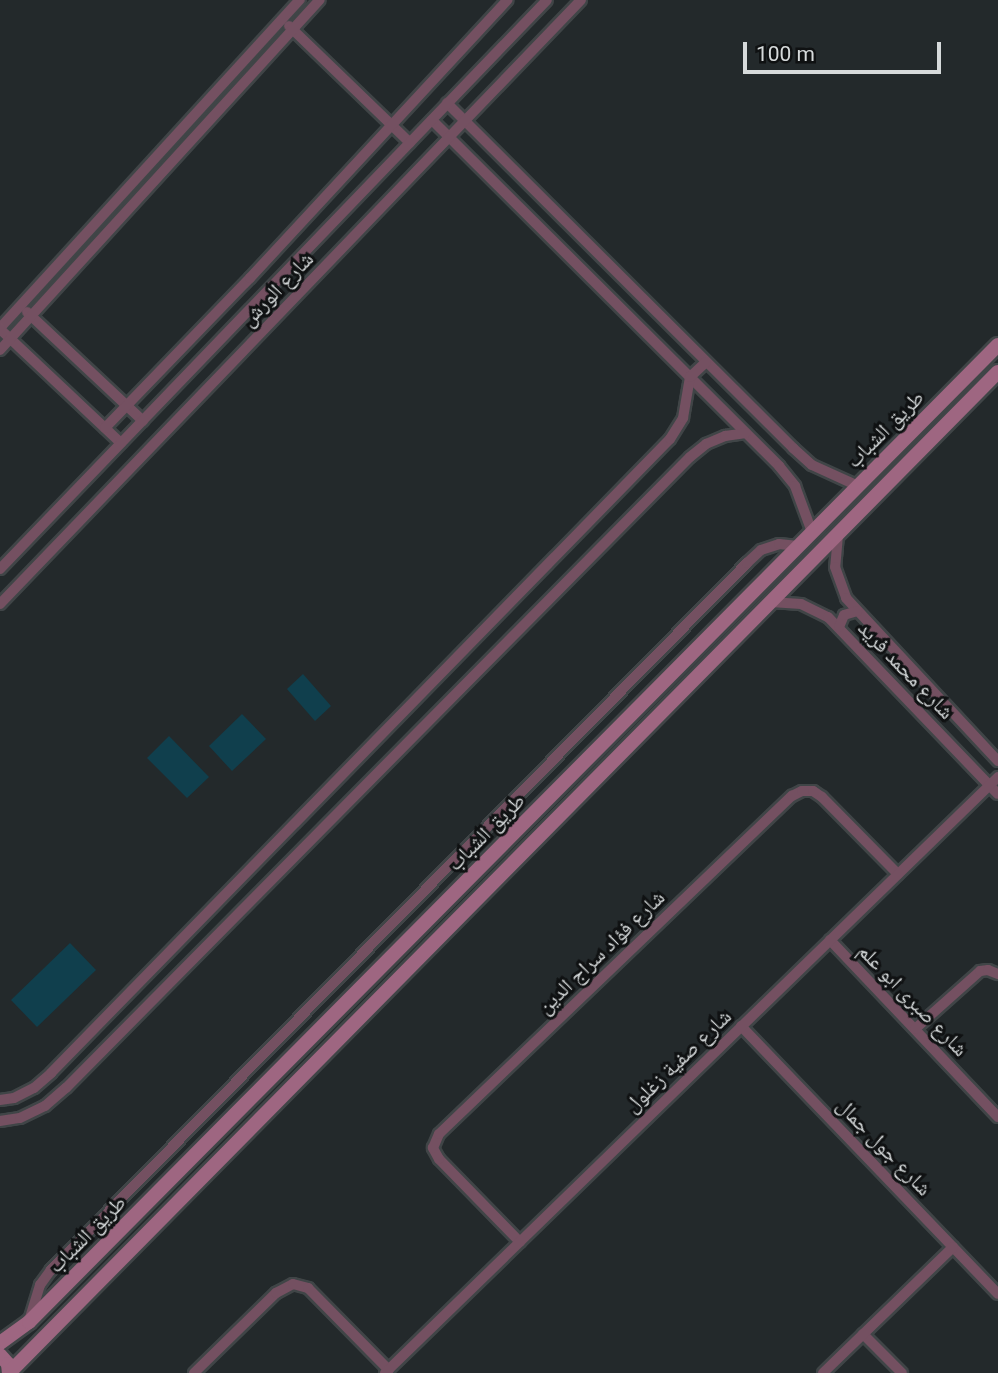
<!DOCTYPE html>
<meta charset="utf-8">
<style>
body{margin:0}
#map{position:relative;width:998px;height:1373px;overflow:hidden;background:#23292b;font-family:Roboto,"Noto Naskh Arabic",sans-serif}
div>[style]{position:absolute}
.green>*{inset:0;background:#103f4d}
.roads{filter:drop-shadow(2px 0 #404547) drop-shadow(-2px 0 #404547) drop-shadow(0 2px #404547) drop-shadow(0 -2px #404547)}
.street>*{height:10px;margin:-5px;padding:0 5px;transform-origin:5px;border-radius:5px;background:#745061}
.secondary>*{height:14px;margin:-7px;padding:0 7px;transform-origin:7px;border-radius:7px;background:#9e6681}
span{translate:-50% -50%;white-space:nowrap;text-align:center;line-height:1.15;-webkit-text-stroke:6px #0f1112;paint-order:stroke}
.street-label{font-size:21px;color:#d6dadb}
.scale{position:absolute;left:743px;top:42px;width:198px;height:32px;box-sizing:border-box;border:4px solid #d6dadb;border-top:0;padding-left:9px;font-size:21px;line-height:24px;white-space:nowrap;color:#d6dadb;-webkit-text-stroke:5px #0f1112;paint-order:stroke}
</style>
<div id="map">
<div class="green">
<i style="clip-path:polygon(303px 674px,331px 706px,315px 721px,287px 689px)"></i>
<i style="clip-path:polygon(242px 714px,266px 739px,232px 771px,209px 746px)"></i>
<i style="clip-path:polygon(169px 736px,209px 777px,187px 798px,147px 758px)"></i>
<i style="clip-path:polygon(70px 943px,96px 970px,37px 1027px,11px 1000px)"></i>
</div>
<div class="roads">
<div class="street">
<i style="left:289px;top:26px;width:168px;rotate:44deg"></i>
<i style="left:447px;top:103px;width:489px;rotate:44.9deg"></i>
<i style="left:793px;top:448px;width:25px;rotate:42deg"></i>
<i style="left:812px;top:465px;width:51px;rotate:24.5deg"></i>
<i style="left:432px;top:120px;width:490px;rotate:44.9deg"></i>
<i style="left:779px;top:466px;width:26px;rotate:51deg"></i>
<i style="left:795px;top:486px;width:49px;rotate:69.7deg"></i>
<i style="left:27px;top:312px;width:159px;rotate:43.2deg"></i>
<i style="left:0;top:328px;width:445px;rotate:-47.6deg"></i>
<i style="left:0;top:329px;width:166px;rotate:43.3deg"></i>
<i style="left:0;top:350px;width:474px;rotate:-47.6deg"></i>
<i style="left:105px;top:428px;width:209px;rotate:-46deg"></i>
<i style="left:250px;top:278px;width:379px;rotate:-47.2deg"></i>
<i style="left:838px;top:535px;width:32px;rotate:95deg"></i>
<i style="left:835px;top:567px;width:33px;rotate:70deg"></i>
<i style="left:846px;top:598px;width:223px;rotate:47deg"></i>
<i style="left:0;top:569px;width:789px;rotate:-46.13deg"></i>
<i style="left:771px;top:602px;width:30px;rotate:4deg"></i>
<i style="left:801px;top:604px;width:30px;rotate:26deg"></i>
<i style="left:828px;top:617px;width:245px;rotate:46.2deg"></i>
<i style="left:0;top:604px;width:838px;rotate:-46.11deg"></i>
<i style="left:839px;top:627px;width:13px;rotate:-67deg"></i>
<i style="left:844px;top:615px;width:14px;rotate:-17deg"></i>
<i style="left:830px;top:940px;width:244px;rotate:46.5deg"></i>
<i style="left:741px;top:1026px;width:371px;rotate:46.2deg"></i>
<i style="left:915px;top:1029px;width:87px;rotate:-41.7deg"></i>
<i style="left:980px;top:971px;width:8px;rotate:-7deg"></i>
<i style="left:988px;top:970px;width:11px;rotate:22deg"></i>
<i style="left:0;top:1100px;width:14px;rotate:-8deg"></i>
<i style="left:14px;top:1098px;width:22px;rotate:-27deg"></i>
<i style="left:34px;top:1088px;width:23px;rotate:-41deg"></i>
<i style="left:51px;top:1073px;width:886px;rotate:-45.69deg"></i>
<i style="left:670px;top:439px;width:25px;rotate:-58deg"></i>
<i style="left:683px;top:418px;width:42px;rotate:-80.3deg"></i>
<i style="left:690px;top:377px;width:22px;rotate:-43deg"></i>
<i style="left:0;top:1121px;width:20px;rotate:-9deg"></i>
<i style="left:20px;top:1118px;width:28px;rotate:-26deg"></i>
<i style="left:45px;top:1106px;width:28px;rotate:-41deg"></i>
<i style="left:66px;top:1088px;width:887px;rotate:-45.32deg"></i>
<i style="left:690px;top:457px;width:21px;rotate:-39deg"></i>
<i style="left:706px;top:444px;width:21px;rotate:-23deg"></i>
<i style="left:725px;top:436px;width:21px;rotate:-8deg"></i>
<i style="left:520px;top:1242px;width:116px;rotate:-134.3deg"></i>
<i style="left:439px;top:1159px;width:13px;rotate:-119deg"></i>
<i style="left:433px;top:1148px;width:15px;rotate:-67deg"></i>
<i style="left:439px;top:1134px;width:489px;rotate:-43.8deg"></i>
<i style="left:792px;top:796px;width:11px;rotate:-27deg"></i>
<i style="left:802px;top:791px;width:11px"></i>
<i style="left:813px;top:791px;width:11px;rotate:34deg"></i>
<i style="left:822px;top:797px;width:108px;rotate:45.4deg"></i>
<i style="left:29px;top:1321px;width:38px;rotate:-73deg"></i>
<i style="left:40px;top:1285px;width:19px;rotate:-54deg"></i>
<i style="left:51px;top:1270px;width:992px;rotate:-45.45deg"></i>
<i style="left:747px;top:563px;width:19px;rotate:-43deg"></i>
<i style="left:761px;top:550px;width:19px;rotate:-18deg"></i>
<i style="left:779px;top:544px;width:19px;rotate:6deg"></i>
<i style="left:863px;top:1334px;width:55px;rotate:45deg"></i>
<i style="left:194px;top:1373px;width:115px;rotate:-44.3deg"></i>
<i style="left:276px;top:1293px;width:19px;rotate:-28deg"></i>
<i style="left:293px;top:1284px;width:16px;rotate:15deg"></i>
<i style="left:308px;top:1288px;width:115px;rotate:45.4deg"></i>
<i style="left:385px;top:1373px;width:855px;rotate:-44.19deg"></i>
<i style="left:823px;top:1373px;width:181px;rotate:-44.1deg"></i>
</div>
<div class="secondary">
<i style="left:0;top:1343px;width:36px;rotate:-36deg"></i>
<i style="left:29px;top:1322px;width:1376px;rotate:-45.24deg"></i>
<i style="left:0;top:1355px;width:12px;rotate:48deg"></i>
<i style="left:8px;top:1364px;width:9px;rotate:84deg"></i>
<i style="left:9px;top:1373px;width:1407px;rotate:-45.35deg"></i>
</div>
</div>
<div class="street-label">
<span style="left:277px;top:289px;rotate:-46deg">شارع الورش</span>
<span style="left:885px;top:429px;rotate:-45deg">طريق الشباب</span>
<span style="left:906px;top:670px;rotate:46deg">شارع محمد فريد</span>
<span style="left:486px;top:832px;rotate:-45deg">طريق الشباب</span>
<span style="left:601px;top:952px;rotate:-44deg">شارع فؤاد سراج الدين</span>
<span style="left:913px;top:1000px;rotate:46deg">شارع صبرى ابو علم</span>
<span style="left:678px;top:1061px;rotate:-44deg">شارع صفية زغلول</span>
<span style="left:884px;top:1147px;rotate:46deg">شارع جول جمال</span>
<span style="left:87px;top:1234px;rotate:-45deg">طريق الشباب</span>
</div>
<div class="scale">100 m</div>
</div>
